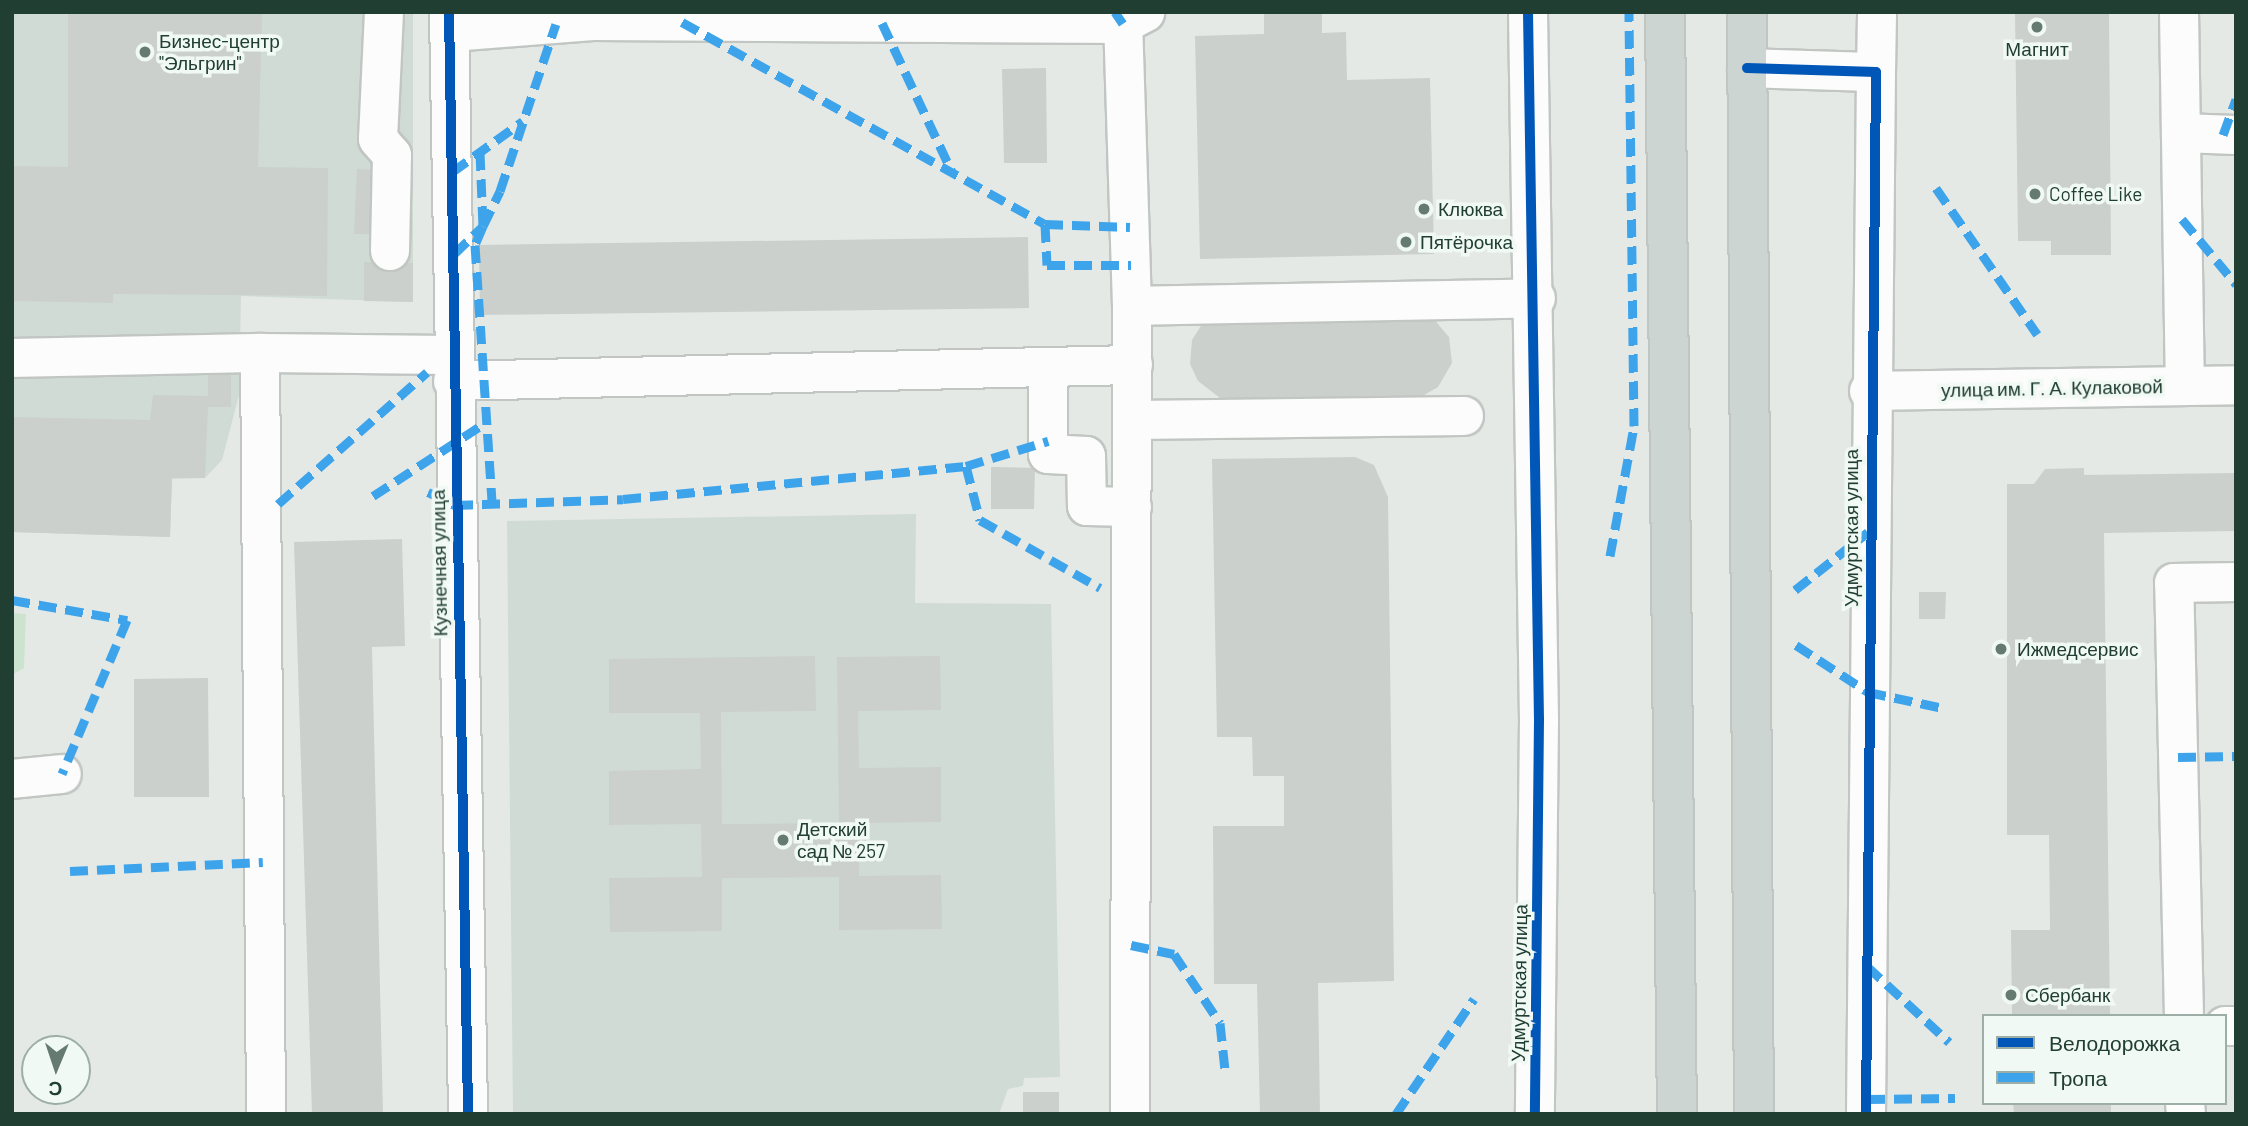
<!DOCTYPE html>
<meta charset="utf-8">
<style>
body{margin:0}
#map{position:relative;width:2248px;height:1126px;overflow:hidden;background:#e4e9e6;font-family:Barlow,sans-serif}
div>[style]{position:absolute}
.built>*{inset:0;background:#d1dbd5}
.green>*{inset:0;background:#cce4cf}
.building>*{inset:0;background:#cbd0cd}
.roads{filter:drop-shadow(2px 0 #c1c6c3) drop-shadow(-2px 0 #c1c6c3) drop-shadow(0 2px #c1c6c3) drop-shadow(0 -2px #c1c6c3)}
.minor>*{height:38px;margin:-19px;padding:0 19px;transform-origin:19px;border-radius:19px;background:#fbfcfb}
.major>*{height:38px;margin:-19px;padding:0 19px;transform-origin:19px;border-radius:19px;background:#cdd5d2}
.quiet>*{height:9px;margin-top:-4.5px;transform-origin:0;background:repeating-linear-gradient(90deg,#3da4eb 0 18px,transparent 0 27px)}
.cycleway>*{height:10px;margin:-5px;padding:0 5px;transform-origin:5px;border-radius:5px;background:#0057b8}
.dots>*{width:19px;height:19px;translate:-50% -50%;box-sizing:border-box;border:4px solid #f1f9f4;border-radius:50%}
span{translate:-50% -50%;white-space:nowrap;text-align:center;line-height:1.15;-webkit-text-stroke:7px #f1f9f4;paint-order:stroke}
.poi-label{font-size:19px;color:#203e32}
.left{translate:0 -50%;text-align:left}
.street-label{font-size:19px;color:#203e32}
.frame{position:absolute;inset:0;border:14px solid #203e32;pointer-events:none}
.legend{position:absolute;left:1982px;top:1014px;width:245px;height:91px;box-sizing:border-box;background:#f1f9f4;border:2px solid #9daea6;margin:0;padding:9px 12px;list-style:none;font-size:21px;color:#203e32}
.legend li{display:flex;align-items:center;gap:14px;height:35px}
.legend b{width:35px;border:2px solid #9daea6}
.north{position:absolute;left:21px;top:1035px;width:70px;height:70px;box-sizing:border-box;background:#f1f9f4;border:2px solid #9daea6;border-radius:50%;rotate:182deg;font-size:19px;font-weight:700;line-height:28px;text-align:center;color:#203e32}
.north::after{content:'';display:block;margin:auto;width:24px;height:32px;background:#657a71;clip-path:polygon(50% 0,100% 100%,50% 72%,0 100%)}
</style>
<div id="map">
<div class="built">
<i style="clip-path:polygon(12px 12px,413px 12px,413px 302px,241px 296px,239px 395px,222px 460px,205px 478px,172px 479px,170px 537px,12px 532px)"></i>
<i style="clip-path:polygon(916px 514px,915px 603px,1051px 604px,1060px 1077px,1024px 1078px,1023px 1086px,1008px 1089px,999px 1114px,513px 1114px,507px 521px)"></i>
</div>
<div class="green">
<i style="clip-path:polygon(12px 613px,26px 614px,24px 668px,12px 675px)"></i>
</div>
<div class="building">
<i style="clip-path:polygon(68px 12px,262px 12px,258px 167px,328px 168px,327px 296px,113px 294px,113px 303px,12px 301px,12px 166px,68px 167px)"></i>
<i style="clip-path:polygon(1264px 12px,1322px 12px,1322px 33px,1346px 32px,1347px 80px,1430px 78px,1434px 254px,1200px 259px,1195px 36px,1264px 34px)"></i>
<i style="clip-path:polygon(2015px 12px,2109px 12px,2111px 255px,2051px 255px,2051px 241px,2018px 241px)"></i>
<i style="clip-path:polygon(1046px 68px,1047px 163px,1004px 163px,1002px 69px)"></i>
<i style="clip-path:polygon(357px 169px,378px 170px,375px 234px,354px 234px)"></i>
<i style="clip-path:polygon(1028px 237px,1029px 308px,480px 315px,479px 245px)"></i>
<i style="clip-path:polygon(364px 262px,413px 263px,413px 302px,364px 301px)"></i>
<i style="clip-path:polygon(1431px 316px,1449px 337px,1452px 363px,1438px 387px,1419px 398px,1220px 398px,1198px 381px,1190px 364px,1192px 340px,1204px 321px)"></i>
<i style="clip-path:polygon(208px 371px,231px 371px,231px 407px,208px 407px,205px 478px,172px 478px,170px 537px,12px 532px,12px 417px,150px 420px,153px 395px,208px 396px)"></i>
<i style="clip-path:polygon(1355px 457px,1374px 465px,1388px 497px,1394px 981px,1318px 983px,1320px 1114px,1260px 1114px,1257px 984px,1214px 984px,1213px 826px,1284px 826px,1284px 776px,1253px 776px,1252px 737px,1217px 737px,1212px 459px)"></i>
<i style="clip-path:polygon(991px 467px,1035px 468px,1034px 509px,991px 509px)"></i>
<i style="clip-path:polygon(2084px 468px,2084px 475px,2236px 473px,2236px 531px,2104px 533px,2110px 1016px,2012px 1016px,2011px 930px,2050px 930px,2049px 835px,2007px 835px,2007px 484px,2034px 484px,2045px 469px)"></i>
<i style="clip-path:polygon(402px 539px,405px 646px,372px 647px,383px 1114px,312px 1114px,294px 542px)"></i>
<i style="clip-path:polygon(1919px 592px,1946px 592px,1945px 619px,1919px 619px)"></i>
<i style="clip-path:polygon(815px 656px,816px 711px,721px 712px,722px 824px,839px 823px,837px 657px,940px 656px,941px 710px,858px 711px,859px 768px,941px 767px,941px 822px,859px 823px,859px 876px,941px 875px,942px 929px,839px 930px,839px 877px,722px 878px,722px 931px,610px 932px,609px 878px,702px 877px,701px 824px,609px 825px,609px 771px,701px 769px,700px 713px,609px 713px,609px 659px)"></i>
<i style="clip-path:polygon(208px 678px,209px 797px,134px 797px,134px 679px)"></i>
<i style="clip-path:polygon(1023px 1092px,1059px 1092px,1059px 1114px,1023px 1114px)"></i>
<i style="clip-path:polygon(2013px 1103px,2111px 1103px,2111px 1114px,2014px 1114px)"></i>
</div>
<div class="roads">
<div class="minor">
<i style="left:384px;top:12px;width:127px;rotate:92.7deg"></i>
<i style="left:378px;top:139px;width:21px;rotate:49deg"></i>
<i style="left:392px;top:155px;width:96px;rotate:91.2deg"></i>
<i style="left:449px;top:12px;width:1102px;rotate:89.01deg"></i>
<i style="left:1528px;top:12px;width:707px;rotate:89.11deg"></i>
<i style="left:1539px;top:719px;width:395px;rotate:90.6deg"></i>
<i style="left:2179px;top:12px;width:374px;rotate:89.1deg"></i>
<i style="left:451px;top:32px;width:142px;rotate:-4.4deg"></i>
<i style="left:593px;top:21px;width:530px;rotate:0.32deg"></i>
<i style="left:1123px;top:24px;width:12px;rotate:-90deg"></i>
<i style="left:1747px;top:68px;width:129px;rotate:1.8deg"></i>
<i style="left:1876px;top:72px;width:1042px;rotate:90.55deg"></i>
<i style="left:1876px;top:72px;width:60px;rotate:-89deg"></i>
<i style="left:2181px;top:133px;width:55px;rotate:2.1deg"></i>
<i style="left:1132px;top:306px;width:282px;rotate:-91.8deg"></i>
<i style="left:1123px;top:24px;width:25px;rotate:-27deg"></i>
<i style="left:12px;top:358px;width:248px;rotate:-1.2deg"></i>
<i style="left:1048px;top:367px;width:87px;rotate:90deg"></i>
<i style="left:1048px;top:454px;width:38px;rotate:3deg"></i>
<i style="left:1086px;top:456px;width:50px;rotate:88.9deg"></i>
<i style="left:1087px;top:506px;width:45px;rotate:1.3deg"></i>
<i style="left:453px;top:381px;width:680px;rotate:-1.35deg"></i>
<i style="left:1869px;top:391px;width:367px;rotate:-0.9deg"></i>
<i style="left:1133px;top:420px;width:331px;rotate:-0.7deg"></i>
<i style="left:12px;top:779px;width:50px;rotate:-5.7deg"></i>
<i style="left:2184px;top:1016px;width:433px;rotate:-91.3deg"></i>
<i style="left:2174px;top:583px;width:62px;rotate:-0.9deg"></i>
<i style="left:2225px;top:1026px;width:11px"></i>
<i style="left:2185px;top:1103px;width:11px;rotate:85deg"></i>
<i style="left:266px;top:1114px;width:761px;rotate:-90.45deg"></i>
<i style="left:260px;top:353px;width:193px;rotate:0.6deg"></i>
<i style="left:1130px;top:1114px;width:808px;rotate:-89.86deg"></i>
<i style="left:1132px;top:306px;width:404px;rotate:-1.1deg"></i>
</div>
<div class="major">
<i style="left:1665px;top:12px;width:1102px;rotate:89.38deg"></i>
<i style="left:1747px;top:12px;width:1102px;rotate:89.64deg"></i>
</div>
</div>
<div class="quiet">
<i style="left:1115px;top:12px;width:14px;rotate:56deg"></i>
<i style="left:682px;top:22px;width:415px;rotate:29.1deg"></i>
<i style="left:1045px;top:224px;width:85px;rotate:2deg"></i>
<i style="left:882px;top:23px;width:165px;rotate:64.8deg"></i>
<i style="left:2223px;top:135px;width:38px;rotate:-70deg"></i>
<i style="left:480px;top:152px;width:74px;rotate:87.7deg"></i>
<i style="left:483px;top:226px;width:21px;rotate:113deg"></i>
<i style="left:475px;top:245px;width:260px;rotate:86.2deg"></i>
<i style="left:452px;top:172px;width:87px;rotate:-35.7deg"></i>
<i style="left:1936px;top:188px;width:178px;rotate:55.3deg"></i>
<i style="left:2182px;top:219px;width:85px;rotate:50.3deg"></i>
<i style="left:1045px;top:224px;width:41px;rotate:87.2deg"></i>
<i style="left:1047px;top:265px;width:84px"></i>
<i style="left:454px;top:254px;width:40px;rotate:-44deg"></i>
<i style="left:483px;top:226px;width:39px;rotate:-64deg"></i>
<i style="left:500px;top:191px;width:176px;rotate:-71.5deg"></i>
<i style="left:966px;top:466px;width:56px;rotate:75.5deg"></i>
<i style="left:980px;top:520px;width:138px;rotate:29.5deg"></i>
<i style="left:428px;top:492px;width:30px;rotate:26deg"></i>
<i style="left:455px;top:505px;width:168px;rotate:-2deg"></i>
<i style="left:623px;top:499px;width:345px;rotate:-5.5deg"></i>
<i style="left:966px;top:466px;width:86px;rotate:-17deg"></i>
<i style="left:373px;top:496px;width:134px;rotate:-33.1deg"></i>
<i style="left:278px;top:504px;width:199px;rotate:-41.5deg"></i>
<i style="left:1610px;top:556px;width:132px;rotate:-79.5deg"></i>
<i style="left:1634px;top:426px;width:414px;rotate:-90.7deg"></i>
<i style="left:1795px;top:590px;width:93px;rotate:-38.5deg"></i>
<i style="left:12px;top:600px;width:117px;rotate:9.9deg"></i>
<i style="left:127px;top:620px;width:167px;rotate:112.9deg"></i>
<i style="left:1796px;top:645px;width:86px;rotate:33.1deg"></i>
<i style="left:1868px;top:692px;width:77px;rotate:12deg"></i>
<i style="left:2178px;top:757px;width:58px;rotate:-1deg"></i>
<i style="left:70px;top:871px;width:193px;rotate:-2.7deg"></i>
<i style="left:1131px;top:945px;width:44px;rotate:11.8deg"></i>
<i style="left:1174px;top:954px;width:83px;rotate:56.3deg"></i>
<i style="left:1220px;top:1023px;width:47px;rotate:83.9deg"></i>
<i style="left:1867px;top:966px;width:112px;rotate:42.8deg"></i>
<i style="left:1867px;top:1099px;width:88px;rotate:-0.7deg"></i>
<i style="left:1396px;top:1114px;width:139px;rotate:-55.9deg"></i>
</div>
<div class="cycleway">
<i style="left:449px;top:12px;width:1102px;rotate:89.01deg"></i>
<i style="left:1528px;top:12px;width:707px;rotate:89.11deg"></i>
<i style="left:1539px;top:719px;width:395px;rotate:90.6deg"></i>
<i style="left:1747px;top:68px;width:129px;rotate:1.8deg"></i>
<i style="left:1876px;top:72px;width:1042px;rotate:90.55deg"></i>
</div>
<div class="dots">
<i style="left:2037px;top:27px;background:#657a71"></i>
<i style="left:145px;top:52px;background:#657a71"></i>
<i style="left:2035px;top:194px;background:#657a71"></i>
<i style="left:1424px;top:209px;background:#657a71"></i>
<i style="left:1406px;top:242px;background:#657a71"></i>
<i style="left:2001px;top:649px;background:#657a71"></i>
<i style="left:783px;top:840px;background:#657a71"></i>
<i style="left:2011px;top:995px;background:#657a71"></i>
</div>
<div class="poi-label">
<span class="left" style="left:159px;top:52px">Бизнес-центр<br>"Эльгрин"</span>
<span style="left:2037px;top:49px">Магнит</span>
<span class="left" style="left:2049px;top:194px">Coffee Like</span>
<span class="left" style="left:1438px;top:209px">Клюква</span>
<span class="left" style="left:1420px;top:242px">Пятёрочка</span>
<span class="left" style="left:2017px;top:649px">Ижмедсервис</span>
<span class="left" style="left:797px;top:840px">Детский<br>сад № 257</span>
<span class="left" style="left:2025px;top:995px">Сбербанк</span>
</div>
<div class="street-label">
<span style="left:2052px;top:388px;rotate:-1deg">улица им. Г. А. Кулаковой</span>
<span style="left:1851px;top:528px;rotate:-90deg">Удмуртская улица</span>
<span style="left:439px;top:563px;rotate:-91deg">Кузнечная улица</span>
<span style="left:1519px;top:983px;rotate:-89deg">Удмуртская улица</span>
</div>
<div class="frame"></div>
<ul class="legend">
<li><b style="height:9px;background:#0057b8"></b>Велодорожка</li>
<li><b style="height:9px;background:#3da4eb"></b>Тропа</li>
</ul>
<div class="north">С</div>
</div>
